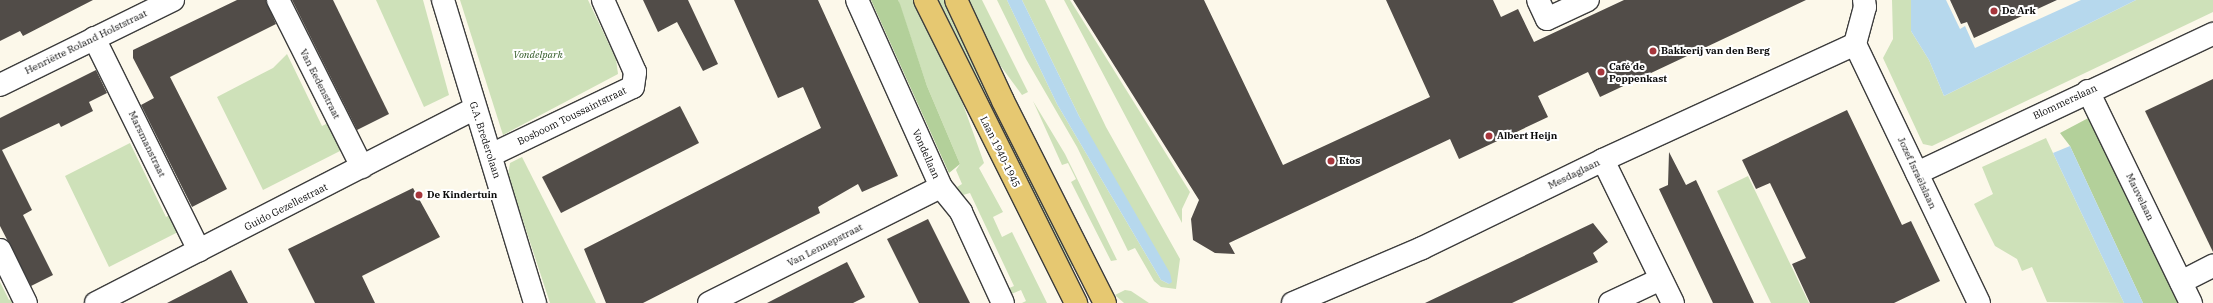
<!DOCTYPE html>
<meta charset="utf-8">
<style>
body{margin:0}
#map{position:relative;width:2213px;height:303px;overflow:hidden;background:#fcf8ea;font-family:"IBM Plex Serif",serif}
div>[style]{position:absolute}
.green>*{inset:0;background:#cee1b9}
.forest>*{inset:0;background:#b3d09a}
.water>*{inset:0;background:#b6d8ed}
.building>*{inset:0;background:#514c48}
.roads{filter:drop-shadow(1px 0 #3d3d3d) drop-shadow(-1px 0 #3d3d3d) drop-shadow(0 1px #3d3d3d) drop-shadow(0 -1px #3d3d3d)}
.minor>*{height:22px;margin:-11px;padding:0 11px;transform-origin:11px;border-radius:11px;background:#fff}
.major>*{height:22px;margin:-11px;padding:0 11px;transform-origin:11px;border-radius:11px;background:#e6c871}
.dots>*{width:11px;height:11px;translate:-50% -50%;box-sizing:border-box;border:2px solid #fff;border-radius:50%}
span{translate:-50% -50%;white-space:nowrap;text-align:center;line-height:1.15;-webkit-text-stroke:4px #fff;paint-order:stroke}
.poi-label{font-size:10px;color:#0a0a0a;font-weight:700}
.left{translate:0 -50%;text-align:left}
.street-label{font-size:10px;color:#0a0a0a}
.park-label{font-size:10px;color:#2f5824;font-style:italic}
</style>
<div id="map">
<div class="green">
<i style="clip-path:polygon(376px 0,423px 0,449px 95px,424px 107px)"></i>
<i style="clip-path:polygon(460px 0,588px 0,616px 59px,618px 74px,503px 135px)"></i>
<i style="clip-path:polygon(898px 0,917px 0,949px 65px,984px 163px,979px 168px,1003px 212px,993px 217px,1002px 237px,1012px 232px,1047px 303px,1022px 303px,1026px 301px,1021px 290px,1009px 295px,1007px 289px,1014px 286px,970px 193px,963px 195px,957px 187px,962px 184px,956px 170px,960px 164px,927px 86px)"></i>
<i style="clip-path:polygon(933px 0,946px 0,1076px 264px,1066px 269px)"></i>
<i style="clip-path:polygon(963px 0,982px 0,1028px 92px,1022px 95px,991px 53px)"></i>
<i style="clip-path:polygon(997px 0,1007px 0,1057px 104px,1161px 280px,1169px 284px,1079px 116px,1022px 0,1045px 0,1106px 127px,1180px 259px,1176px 289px,1161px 287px,1154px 281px,1135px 248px,1128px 251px,1077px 147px,1026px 59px)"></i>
<i style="clip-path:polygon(1064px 0,1070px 0,1190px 192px,1182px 209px,1182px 223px)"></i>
<i style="clip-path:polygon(1892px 0,1911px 0,1911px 31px,1929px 60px,1944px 96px,2136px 0,2213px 0,2213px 12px,1932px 146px,1923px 144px,1883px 58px,1893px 39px)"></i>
<i style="clip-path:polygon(287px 54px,322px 126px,328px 123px,340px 145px,340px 151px,263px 190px,217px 97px,273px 68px)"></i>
<i style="clip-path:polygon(1033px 101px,1065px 154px,1117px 260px,1111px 261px,1071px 182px,1076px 179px,1068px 163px,1062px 165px)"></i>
<i style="clip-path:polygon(2046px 138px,2053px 153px,2124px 303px,2047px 302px,2032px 267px,2022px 271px,2017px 259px,1995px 246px,1974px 204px,1993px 194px,1982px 167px)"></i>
<i style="clip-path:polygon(130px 143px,166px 217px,174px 213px,182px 230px,109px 267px,65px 176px)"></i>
<i style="clip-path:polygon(522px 157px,596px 303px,550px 303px,508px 175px,510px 163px)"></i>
<i style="clip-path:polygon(1748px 176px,1809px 303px,1771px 303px,1717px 191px)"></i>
<i style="clip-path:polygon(0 282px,9px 300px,14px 297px,17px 303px,0 303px)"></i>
<i style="clip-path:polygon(1125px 290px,1131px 291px,1149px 303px,1124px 303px,1115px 295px)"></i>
</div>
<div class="forest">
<i style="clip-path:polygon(871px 0,898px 0,900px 4px,927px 86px,960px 164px,949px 173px)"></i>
<i style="clip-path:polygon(2094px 115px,2186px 303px,2143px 303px,2070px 146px,2060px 133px)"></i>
</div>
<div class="water">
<i style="clip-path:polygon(1007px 0,1022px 0,1079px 116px,1170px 273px,1172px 282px,1169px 284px,1161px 280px,1057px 104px)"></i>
<i style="clip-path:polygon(1911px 0,1946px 0,1960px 29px,1965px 26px,1975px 48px,2081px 0,2136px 0,1944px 96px,1929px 60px,1911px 31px)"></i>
<i style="clip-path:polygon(2070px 146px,2143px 303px,2124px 303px,2053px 153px)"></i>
</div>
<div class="building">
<i style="clip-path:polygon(0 0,93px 0,23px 36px,20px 31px,0 41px)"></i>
<i style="clip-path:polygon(237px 0,266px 0,276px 24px,170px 77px,227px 189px,192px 207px,141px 105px,154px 98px,133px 58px,133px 50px)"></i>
<i style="clip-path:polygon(292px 0,333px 0,389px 114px,357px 130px)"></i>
<i style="clip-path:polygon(643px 0,688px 0,718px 64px,703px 71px,677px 22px,658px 32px)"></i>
<i style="clip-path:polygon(734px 0,818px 0,898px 176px,862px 192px,858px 184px,818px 207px,820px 213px,643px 303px,606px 303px,584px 249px,821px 128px,803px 87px,778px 98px)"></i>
<i style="clip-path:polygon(1073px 0,1204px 0,1283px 165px,1430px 97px,1386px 0,1493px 0,1501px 17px,1518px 9px,1534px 42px,1624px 0,1806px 0,1600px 97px,1588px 72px,1538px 96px,1548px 117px,1459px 159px,1450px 139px,1229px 243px,1235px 254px,1215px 253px,1193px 240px,1191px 219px,1199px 200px)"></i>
<i style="clip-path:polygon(1950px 0,2057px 0,1974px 38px,1967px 22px,1961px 24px)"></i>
<i style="clip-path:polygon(96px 70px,107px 93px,89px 102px,93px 111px,61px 127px,59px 123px,2px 150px,32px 210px,23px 215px,53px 275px,31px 286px,0 226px,0 118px)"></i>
<i style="clip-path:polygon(2213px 79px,2213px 252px,2145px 111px)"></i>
<i style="clip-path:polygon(680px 106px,699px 143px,561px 213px,542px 177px)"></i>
<i style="clip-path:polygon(1847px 110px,1902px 225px,1911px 221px,1940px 281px,1894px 303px,1810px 303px,1792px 264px,1806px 258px,1770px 183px,1756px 189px,1742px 160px)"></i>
<i style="clip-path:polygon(1669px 152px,1686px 185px,1696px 180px,1754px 303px,1713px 303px,1659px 189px,1668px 185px)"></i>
<i style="clip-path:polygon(413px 188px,440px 237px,362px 276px,375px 303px,315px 303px,288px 249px)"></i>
<i style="clip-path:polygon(928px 219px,970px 303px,919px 303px,887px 239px)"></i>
<i style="clip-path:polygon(1593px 223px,1608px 242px,1593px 253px,1598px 262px,1512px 303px,1425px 303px)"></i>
<i style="clip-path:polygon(847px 262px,865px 297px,853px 303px,767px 303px)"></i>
<i style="clip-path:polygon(231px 270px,248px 303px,167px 303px,212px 280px)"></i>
</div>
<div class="roads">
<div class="minor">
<i style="left:278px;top:0;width:187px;rotate:63.3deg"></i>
<i style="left:443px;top:0;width:317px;rotate:73.1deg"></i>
<i style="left:857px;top:0;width:205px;rotate:65.8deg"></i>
<i style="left:941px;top:187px;width:32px;rotate:51deg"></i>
<i style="left:961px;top:212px;width:100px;rotate:65.2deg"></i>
<i style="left:1538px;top:0;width:21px;rotate:65deg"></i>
<i style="left:1547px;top:19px;width:45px;rotate:-24.9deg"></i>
<i style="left:94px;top:38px;width:237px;rotate:63.7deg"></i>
<i style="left:1855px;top:44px;width:287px;rotate:64.4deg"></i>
<i style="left:1855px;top:44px;width:38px;rotate:-75deg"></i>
<i style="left:1865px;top:7px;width:7px;rotate:-98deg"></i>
<i style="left:0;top:85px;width:193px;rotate:-26.2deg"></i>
<i style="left:2088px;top:91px;width:236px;rotate:64.1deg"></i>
<i style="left:491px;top:155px;width:157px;rotate:-25.6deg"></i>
<i style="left:633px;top:87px;width:15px;rotate:-82deg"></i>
<i style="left:635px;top:72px;width:79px;rotate:-114deg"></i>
<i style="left:1603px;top:160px;width:159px;rotate:63.9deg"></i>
<i style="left:1917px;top:173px;width:327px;rotate:-25.2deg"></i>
<i style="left:0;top:250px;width:59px;rotate:63.9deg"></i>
<i style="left:2181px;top:282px;width:36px;rotate:-27deg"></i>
<i style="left:96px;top:303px;width:425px;rotate:-27.2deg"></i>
<i style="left:709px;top:303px;width:259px;rotate:-26.6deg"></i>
<i style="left:1293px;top:303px;width:140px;rotate:-23.1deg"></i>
<i style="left:1422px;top:248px;width:201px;rotate:-25.9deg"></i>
<i style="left:1603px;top:160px;width:277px;rotate:-24.7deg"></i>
<i style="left:1610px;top:303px;width:56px;rotate:-25.2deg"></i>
</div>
<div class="major">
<i style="left:925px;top:0;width:339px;rotate:63.5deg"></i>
<i style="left:956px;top:0;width:111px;rotate:65deg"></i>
<i style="left:1003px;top:101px;width:226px;rotate:63.2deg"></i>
</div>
</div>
<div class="dots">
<i style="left:1994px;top:11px;background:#a6363c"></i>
<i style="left:1653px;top:51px;background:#a6363c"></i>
<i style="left:1601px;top:72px;background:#a6363c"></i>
<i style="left:1489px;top:136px;background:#a6363c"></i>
<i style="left:1331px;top:161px;background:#a6363c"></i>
<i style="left:419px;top:195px;background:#a6363c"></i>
</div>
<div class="poi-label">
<span class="left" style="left:2002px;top:11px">De Ark</span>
<span class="left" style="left:1661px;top:51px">Bakkerij van den Berg</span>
<span class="left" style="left:1609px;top:72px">Café de<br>Poppenkast</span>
<span class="left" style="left:1497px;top:136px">Albert Heijn</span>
<span class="left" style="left:1339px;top:161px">Etos</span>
<span class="left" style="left:427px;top:195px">De Kindertuin</span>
</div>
<div class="street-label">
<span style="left:86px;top:42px;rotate:-26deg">Henriëtte Roland Holststraat</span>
<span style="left:320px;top:84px;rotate:63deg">Van Eedenstraat</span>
<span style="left:2065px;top:102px;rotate:-25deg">Blommerslaan</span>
<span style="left:572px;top:116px;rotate:-26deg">Bosboom Toussaintstraat</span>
<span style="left:485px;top:140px;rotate:72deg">G.A. Brederolaan</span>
<span style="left:147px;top:144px;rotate:64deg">Marsmanstraat</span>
<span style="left:1000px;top:152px;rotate:64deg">Laan 1940-1945</span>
<span style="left:926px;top:154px;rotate:66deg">Vondellaan</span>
<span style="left:1917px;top:173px;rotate:65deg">Jozef Israëlslaan</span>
<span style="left:1574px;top:174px;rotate:-26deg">Mesdaglaan</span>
<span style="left:2140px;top:197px;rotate:64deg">Mauvelaan</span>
<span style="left:286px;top:207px;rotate:-27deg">Guido Gezellestraat</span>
<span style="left:825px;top:245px;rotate:-27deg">Van Lennepstraat</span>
</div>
<div class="park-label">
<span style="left:538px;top:55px">Vondelpark</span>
</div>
</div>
